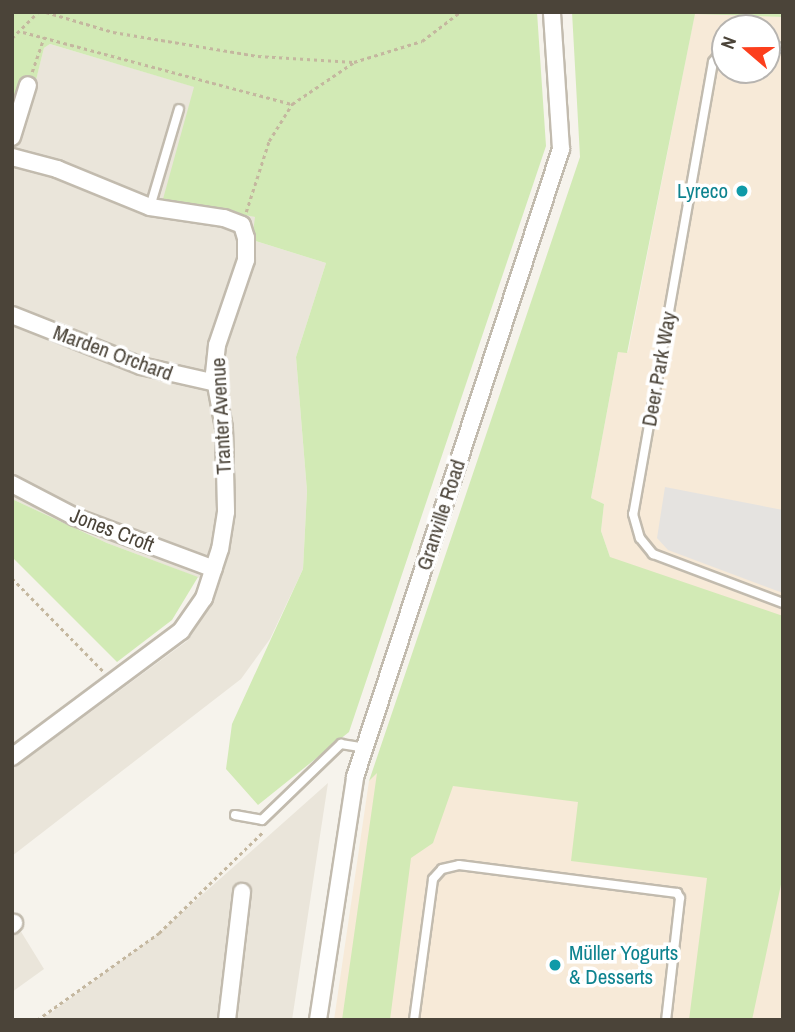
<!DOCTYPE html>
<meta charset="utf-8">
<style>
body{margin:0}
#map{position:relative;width:795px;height:1032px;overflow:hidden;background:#f6f3ec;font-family:"Archivo Narrow",sans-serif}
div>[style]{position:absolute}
.residential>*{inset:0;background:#eae5da}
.commercial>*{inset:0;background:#f7ead8}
.green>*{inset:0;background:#d2eab5}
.parking>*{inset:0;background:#e5e3e0}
.path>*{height:2.5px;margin-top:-1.25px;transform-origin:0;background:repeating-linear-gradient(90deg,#c4b79f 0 3.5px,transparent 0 7px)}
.roads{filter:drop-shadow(2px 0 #c2bbae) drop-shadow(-2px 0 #c2bbae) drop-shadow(0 2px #c2bbae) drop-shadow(0 -2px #c2bbae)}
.service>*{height:8px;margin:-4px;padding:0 4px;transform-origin:4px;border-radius:4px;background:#fff}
.minor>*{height:16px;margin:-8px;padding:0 8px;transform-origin:8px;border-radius:8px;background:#fff}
.dots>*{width:19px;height:19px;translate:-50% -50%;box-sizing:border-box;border:4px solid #fff;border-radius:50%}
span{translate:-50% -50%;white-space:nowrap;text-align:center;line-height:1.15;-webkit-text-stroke:7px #fff;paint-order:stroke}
.culture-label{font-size:21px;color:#0d838f}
.right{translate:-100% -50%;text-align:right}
.left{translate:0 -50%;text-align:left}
.street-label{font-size:21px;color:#4b4439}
.frame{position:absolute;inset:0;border:14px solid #4b4439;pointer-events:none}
.north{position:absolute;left:711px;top:14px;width:70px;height:70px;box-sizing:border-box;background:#fff;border:2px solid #b7b4b0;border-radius:50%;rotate:290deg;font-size:19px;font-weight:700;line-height:28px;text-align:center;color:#4b4439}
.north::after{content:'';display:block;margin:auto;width:24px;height:32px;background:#fc3f1d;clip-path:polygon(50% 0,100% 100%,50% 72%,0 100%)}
</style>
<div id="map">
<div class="residential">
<i style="clip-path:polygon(50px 44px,195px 87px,164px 199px,256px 217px,252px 240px,326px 263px,296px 357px,307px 491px,303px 569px,270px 639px,241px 679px,12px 856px,12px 770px,187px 641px,218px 585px,107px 543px,12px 499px,12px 109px,20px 82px,34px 87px,44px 48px)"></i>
<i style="clip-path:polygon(328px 783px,292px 1020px,41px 1020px,159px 933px)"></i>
<i style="clip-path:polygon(12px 917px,44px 969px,12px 992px)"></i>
</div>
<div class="commercial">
<i style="clip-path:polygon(evenodd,695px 13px,783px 17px,783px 1020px,334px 1020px,369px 781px,534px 604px,610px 557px,601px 531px,604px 504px,591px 498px,618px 352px,628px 352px,695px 13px,725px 28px,767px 28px,767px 70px,725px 70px,725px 28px)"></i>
</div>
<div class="green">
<i style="clip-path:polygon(12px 12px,537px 12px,546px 146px,349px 732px,258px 805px,226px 769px,232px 724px,303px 569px,307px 491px,296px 357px,326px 263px,252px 240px,255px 217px,163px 199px,194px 87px,50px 44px,44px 48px,34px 88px,20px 82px,12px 109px)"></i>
<i style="clip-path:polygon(572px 12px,783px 12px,783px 17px,695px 14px,627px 353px,618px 352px,591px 498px,604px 504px,601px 531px,610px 557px,783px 616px,783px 875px,752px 1020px,689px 1020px,707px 878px,571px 861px,578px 802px,453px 786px,433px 843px,411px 858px,390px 1020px,342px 1020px,377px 773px,369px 781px,580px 157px)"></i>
<i style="clip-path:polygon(12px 499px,107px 543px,198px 577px,172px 620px,117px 662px,12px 557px)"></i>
</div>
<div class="parking">
<i style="clip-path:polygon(665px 487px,783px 510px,783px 593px,668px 550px,657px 538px)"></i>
</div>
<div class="path">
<i style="left:46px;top:12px;width:70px;rotate:16.6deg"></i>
<i style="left:113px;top:32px;width:147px;rotate:9.4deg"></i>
<i style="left:258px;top:56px;width:96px;rotate:3.6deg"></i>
<i style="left:354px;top:62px;width:71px;rotate:-17.2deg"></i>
<i style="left:422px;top:41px;width:48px;rotate:-37.3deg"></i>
<i style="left:23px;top:32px;width:278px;rotate:15deg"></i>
<i style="left:12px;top:38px;width:37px;rotate:-45deg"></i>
<i style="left:32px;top:72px;width:37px;rotate:-71deg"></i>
<i style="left:246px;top:212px;width:75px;rotate:-72.1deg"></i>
<i style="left:269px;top:141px;width:44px;rotate:-58.1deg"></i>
<i style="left:292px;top:104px;width:75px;rotate:-34.1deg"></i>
<i style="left:12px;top:578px;width:130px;rotate:45.6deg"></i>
<i style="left:37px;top:1020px;width:150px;rotate:-35.5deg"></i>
<i style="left:159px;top:933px;width:145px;rotate:-44.2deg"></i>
</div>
<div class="roads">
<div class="service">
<i style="left:767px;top:46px;width:16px;rotate:7deg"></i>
<i style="left:725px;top:47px;width:19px;rotate:129deg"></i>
<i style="left:713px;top:62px;width:459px;rotate:100deg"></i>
<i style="left:633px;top:514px;width:25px;rotate:74deg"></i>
<i style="left:640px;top:538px;width:21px;rotate:51deg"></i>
<i style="left:653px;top:554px;width:139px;rotate:20.7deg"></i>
<i style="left:150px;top:207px;width:102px;rotate:-73.5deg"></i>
<i style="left:235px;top:815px;width:27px;rotate:10deg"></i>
<i style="left:262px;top:820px;width:110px;rotate:-43.9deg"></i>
<i style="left:341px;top:744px;width:24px;rotate:9deg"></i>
<i style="left:414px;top:1020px;width:142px;rotate:-82.3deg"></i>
<i style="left:433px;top:879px;width:13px;rotate:-48deg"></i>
<i style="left:442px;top:869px;width:17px;rotate:-13deg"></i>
<i style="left:459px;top:865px;width:220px;rotate:7.3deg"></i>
<i style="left:677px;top:893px;width:6px;rotate:59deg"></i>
<i style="left:680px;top:898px;width:123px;rotate:96.5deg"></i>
</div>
<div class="minor">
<i style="left:12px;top:137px;width:54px;rotate:-72.9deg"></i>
<i style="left:12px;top:157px;width:47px;rotate:14.9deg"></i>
<i style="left:57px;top:169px;width:100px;rotate:22.2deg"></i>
<i style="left:150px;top:207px;width:75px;rotate:8.5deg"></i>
<i style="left:224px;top:218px;width:19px;rotate:21deg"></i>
<i style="left:242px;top:225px;width:14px;rotate:73deg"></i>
<i style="left:246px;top:238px;width:22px;rotate:90deg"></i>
<i style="left:246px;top:260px;width:90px;rotate:108.8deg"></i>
<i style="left:217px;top:345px;width:29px;rotate:96deg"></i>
<i style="left:214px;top:374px;width:55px;rotate:79.5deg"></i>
<i style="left:224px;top:428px;width:84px;rotate:88.6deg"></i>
<i style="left:226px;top:512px;width:37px;rotate:99deg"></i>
<i style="left:220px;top:549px;width:52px;rotate:108.1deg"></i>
<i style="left:204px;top:598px;width:40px;rotate:124.9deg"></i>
<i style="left:181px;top:631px;width:211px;rotate:143.3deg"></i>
<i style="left:12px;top:315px;width:139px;rotate:21.6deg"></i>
<i style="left:141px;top:366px;width:77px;rotate:12.8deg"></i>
<i style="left:12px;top:484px;width:71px;rotate:27.6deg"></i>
<i style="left:75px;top:517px;width:148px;rotate:20.5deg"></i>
<i style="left:12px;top:925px;width:3px;rotate:-45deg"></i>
<i style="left:227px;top:1020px;width:129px;rotate:-83.3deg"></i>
<i style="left:318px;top:1020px;width:246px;rotate:-81.3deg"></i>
<i style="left:355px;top:777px;width:661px;rotate:-71.84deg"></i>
<i style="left:561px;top:149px;width:137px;rotate:-93.8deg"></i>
</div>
</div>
<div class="dots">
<i style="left:742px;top:191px;background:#0f9aa8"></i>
<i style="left:555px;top:965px;background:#0f9aa8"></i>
</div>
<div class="culture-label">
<span class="right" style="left:728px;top:191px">Lyreco</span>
<span class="left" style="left:569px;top:965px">Müller Yogurts<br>&amp; Desserts</span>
</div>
<div class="street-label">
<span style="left:113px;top:353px;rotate:20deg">Marden Orchard</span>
<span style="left:659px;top:369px;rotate:-80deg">Deer Park Way</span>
<span style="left:221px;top:416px;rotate:-93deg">Tranter Avenue</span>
<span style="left:441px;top:515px;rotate:-72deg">Granville Road</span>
<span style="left:112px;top:530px;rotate:21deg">Jones Croft</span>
</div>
<div class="frame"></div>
<div class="north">N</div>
</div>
